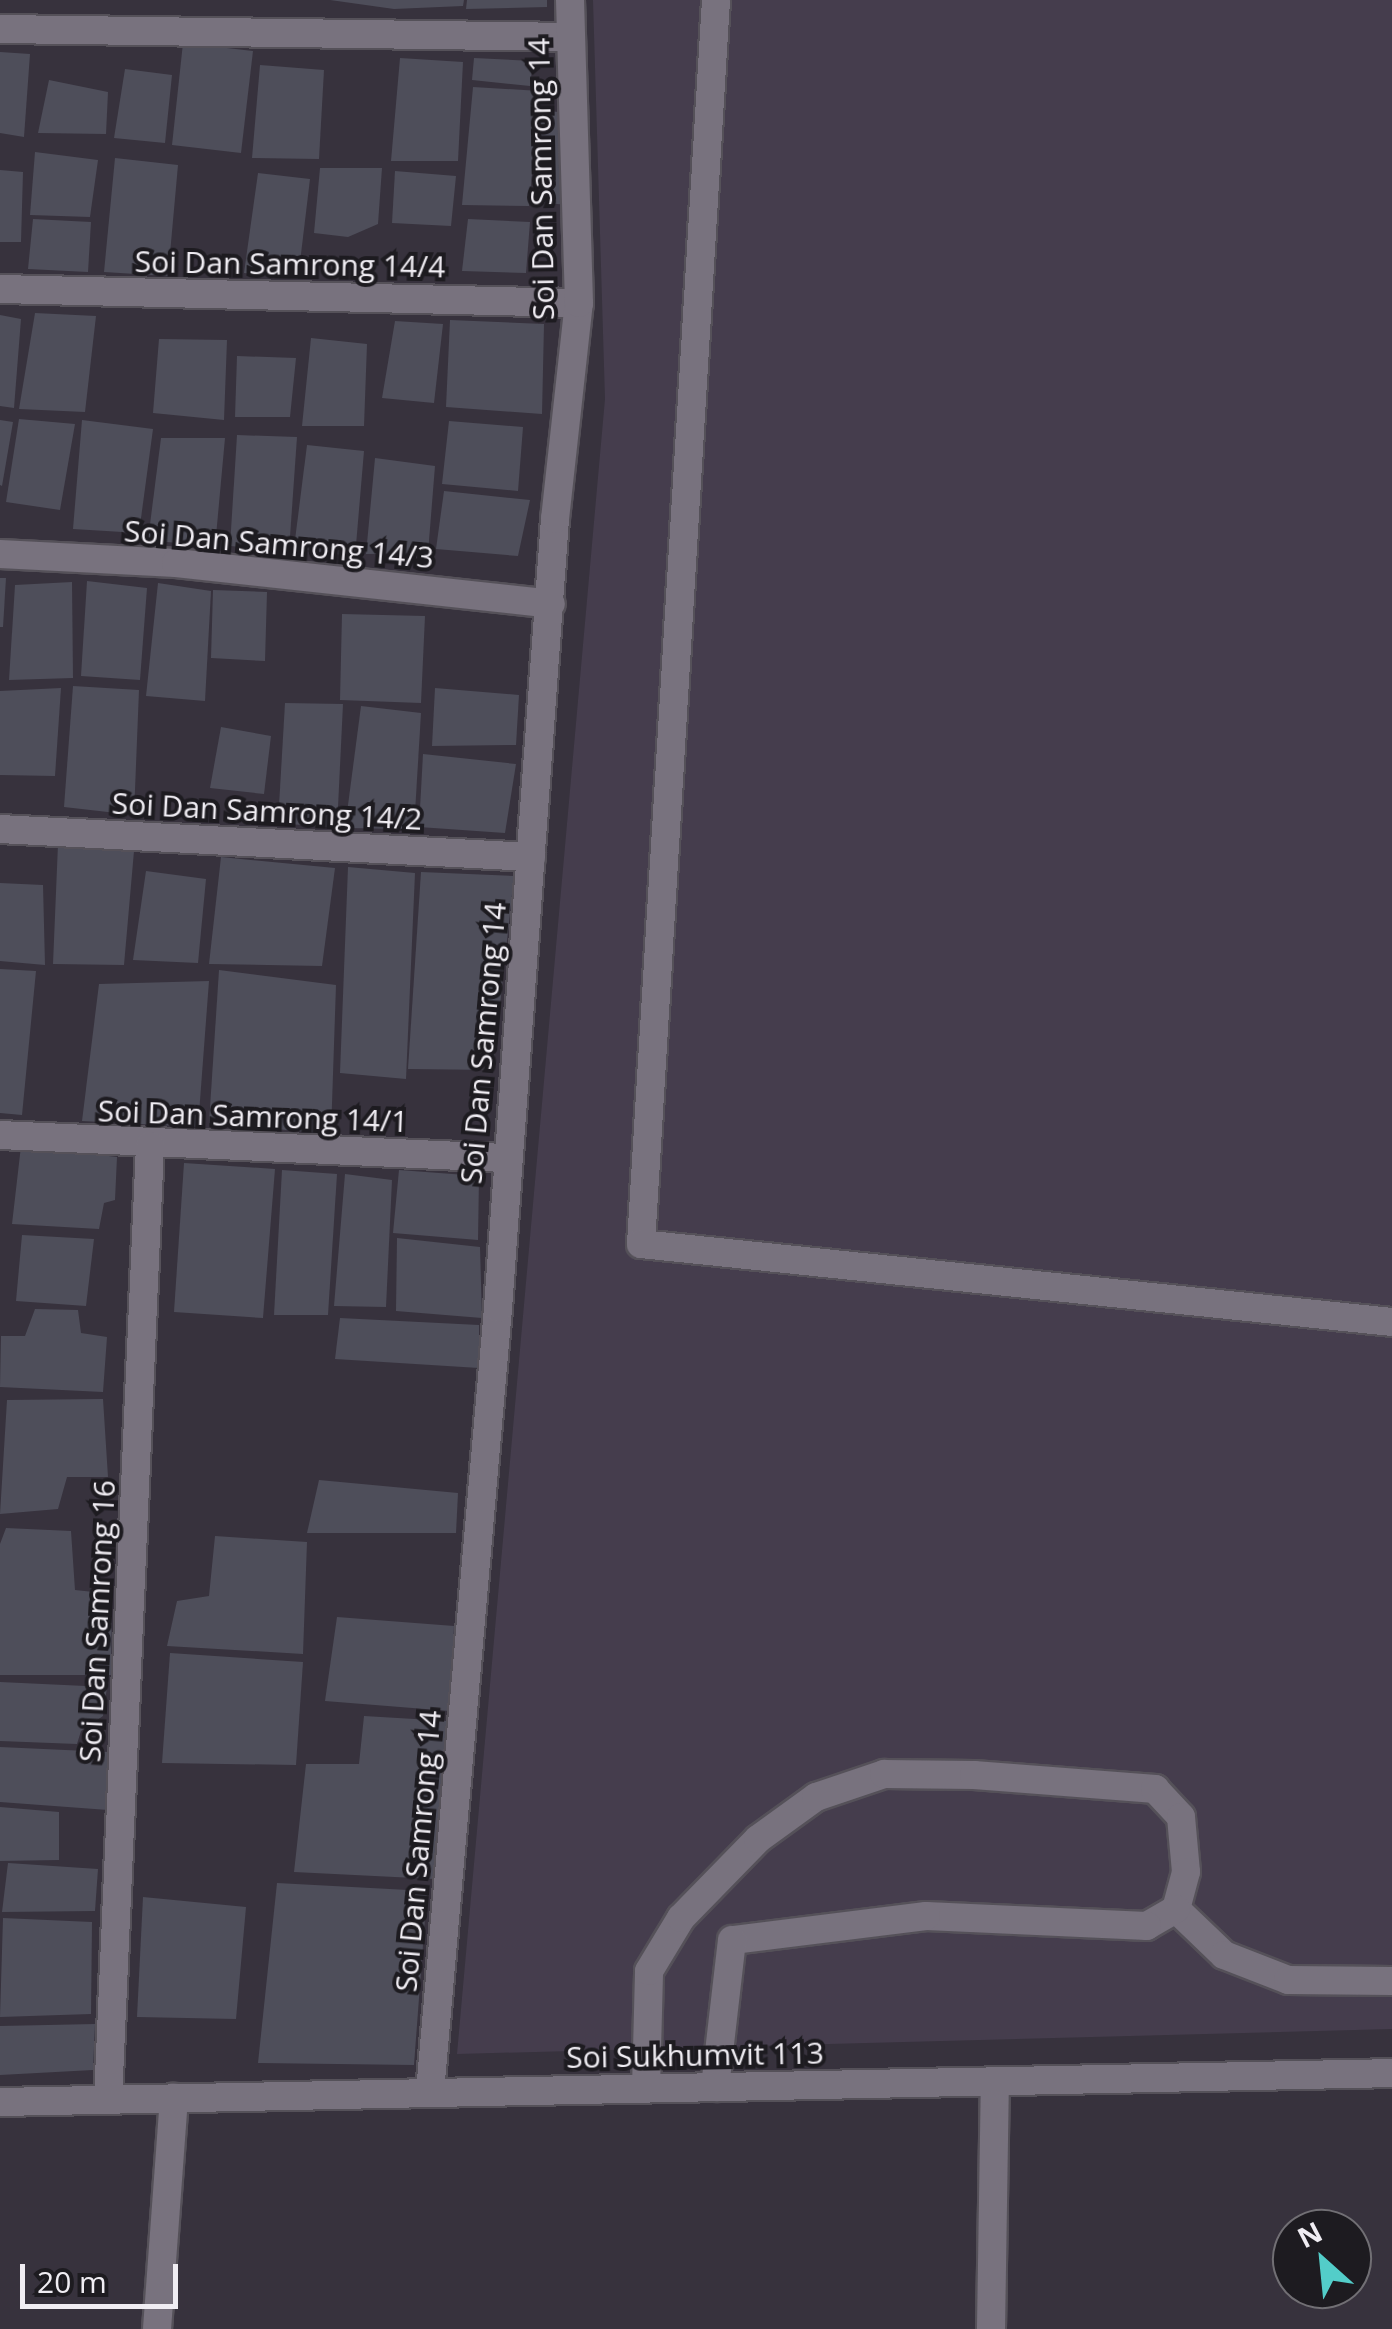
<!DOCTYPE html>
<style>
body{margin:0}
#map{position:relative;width:1392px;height:2329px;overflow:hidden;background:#37323d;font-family:"Open Sans",sans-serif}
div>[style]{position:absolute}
.built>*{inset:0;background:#453d4d}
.building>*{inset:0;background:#4e4e5a}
.roads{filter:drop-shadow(2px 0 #555159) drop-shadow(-2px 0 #555159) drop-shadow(0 2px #555159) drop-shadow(0 -2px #555159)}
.service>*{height:28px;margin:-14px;padding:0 14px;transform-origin:14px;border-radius:14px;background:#78727e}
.minor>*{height:28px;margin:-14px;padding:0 14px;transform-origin:14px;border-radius:14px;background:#78727e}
.secondary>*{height:28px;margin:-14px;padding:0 14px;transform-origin:14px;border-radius:14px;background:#78727e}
span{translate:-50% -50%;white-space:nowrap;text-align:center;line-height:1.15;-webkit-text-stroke:8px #1d1b20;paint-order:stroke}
.street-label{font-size:30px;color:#f0edf3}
.north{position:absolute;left:1272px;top:2209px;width:100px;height:100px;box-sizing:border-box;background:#1d1b20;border:2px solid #716f74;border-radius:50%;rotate:333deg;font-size:28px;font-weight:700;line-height:40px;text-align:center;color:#f0edf3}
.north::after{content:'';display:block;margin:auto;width:35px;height:45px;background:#53cdc9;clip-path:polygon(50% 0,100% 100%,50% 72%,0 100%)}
.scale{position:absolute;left:20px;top:2264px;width:158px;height:45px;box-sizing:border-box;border:5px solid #f0edf3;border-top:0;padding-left:12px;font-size:30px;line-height:35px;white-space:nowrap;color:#f0edf3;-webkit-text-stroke:8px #1d1b20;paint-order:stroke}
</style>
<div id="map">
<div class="built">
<i style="clip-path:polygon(593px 0,1392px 0,1392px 2029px,457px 2054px,605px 399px)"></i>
</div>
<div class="building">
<i style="clip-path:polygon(330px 0,464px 0,463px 6px,394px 9px)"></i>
<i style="clip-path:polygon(467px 0,547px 0,547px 7px,466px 9px)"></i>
<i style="clip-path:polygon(183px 43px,253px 51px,241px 153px,172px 145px)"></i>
<i style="clip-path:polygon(0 52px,30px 54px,24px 137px,0 133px)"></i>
<i style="clip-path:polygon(400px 58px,463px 62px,458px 161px,391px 161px)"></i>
<i style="clip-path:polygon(474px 58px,533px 61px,530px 86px,472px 80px)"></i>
<i style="clip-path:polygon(260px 65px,324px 70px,319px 159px,252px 158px)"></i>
<i style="clip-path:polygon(125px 69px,172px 75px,165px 143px,114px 138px)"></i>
<i style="clip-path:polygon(49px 80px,108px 92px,106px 134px,38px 133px)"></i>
<i style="clip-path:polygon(473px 87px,540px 91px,529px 206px,462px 205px)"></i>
<i style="clip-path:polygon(541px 110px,567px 113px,569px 205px,533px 202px)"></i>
<i style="clip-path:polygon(35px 152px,98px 160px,90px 217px,30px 215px)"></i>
<i style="clip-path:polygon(115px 158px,178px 165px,168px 276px,104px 272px)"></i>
<i style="clip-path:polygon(320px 168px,382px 168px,378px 224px,348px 237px,314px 233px)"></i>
<i style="clip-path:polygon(0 170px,23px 172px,21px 242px,0 242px)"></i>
<i style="clip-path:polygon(395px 171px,456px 176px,451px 226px,392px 223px)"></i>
<i style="clip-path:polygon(258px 173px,310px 179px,298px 279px,244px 273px)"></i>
<i style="clip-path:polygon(33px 219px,91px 222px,88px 272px,28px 269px)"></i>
<i style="clip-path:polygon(468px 219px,530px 222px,526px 273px,462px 271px)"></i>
<i style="clip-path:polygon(35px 313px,96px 316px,85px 412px,19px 409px)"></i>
<i style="clip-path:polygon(0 315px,21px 319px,14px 408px,0 406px)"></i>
<i style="clip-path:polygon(450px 320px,544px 324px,542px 414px,446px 407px)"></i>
<i style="clip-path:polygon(395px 321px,443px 324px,434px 403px,382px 398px)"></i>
<i style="clip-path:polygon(311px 338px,367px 344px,364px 426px,302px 426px)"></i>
<i style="clip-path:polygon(159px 339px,227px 340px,224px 420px,153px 413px)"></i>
<i style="clip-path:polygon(237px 356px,296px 358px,290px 417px,235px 417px)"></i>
<i style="clip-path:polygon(19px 419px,75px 424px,60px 510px,6px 502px)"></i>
<i style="clip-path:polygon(0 420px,13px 422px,2px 486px,0 485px)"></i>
<i style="clip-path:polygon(82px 420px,153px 429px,139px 533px,73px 529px)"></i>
<i style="clip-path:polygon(449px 421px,523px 427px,518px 491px,442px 484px)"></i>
<i style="clip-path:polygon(237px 435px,297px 437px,289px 551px,230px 546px)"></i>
<i style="clip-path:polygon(161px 438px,225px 438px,215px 547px,148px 540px)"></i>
<i style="clip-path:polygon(307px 445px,364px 451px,355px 557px,294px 548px)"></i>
<i style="clip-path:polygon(375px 458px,435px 466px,428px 553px,366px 554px)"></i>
<i style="clip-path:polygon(444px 491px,530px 500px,518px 556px,436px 549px)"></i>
<i style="clip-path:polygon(0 578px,6px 578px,3px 627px,0 627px)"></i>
<i style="clip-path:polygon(87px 581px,147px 588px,140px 680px,81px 676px)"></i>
<i style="clip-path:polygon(72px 582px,73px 678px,9px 680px,15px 585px)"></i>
<i style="clip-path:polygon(158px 583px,211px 591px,205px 701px,146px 696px)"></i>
<i style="clip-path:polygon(213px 590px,267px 592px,265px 661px,211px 658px)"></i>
<i style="clip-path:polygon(342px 614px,425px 616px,421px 703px,340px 700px)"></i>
<i style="clip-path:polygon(73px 686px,139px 690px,134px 815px,64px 807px)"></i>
<i style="clip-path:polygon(61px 688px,55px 776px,0 775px,0 691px)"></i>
<i style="clip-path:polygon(435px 688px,519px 695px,516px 745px,432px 746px)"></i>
<i style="clip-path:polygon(285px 703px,343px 704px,337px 828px,278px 823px)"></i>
<i style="clip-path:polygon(361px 706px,421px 713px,414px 829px,345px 828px)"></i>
<i style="clip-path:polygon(221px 727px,271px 736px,264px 794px,210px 788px)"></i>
<i style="clip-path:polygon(423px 754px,516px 764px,505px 833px,419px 827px)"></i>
<i style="clip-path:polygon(58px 844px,134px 851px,124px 965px,53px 964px)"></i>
<i style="clip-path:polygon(221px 857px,335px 868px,322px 966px,209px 964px)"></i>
<i style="clip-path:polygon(348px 867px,415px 873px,406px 1079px,340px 1073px)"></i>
<i style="clip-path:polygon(146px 871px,206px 879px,198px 963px,133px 960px)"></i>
<i style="clip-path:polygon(421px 872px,514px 876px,493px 1070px,408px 1069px)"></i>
<i style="clip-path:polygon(0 883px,43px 885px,45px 965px,0 961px)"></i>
<i style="clip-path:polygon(0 969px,36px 971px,22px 1115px,0 1113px)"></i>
<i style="clip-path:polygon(219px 970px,336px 985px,331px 1134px,209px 1123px)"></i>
<i style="clip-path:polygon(209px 981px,198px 1127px,82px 1121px,99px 984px)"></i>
<i style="clip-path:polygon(21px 1146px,117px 1157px,115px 1200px,104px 1203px,99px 1229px,12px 1224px)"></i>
<i style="clip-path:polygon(184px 1163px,275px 1169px,263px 1318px,174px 1312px)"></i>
<i style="clip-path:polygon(282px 1170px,337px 1174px,328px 1315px,274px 1315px)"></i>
<i style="clip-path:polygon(399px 1170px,479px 1176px,478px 1240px,393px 1233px)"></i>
<i style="clip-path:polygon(345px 1174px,392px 1180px,386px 1307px,334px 1306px)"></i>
<i style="clip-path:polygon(22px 1235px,94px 1239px,86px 1306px,16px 1301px)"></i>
<i style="clip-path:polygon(397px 1238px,480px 1247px,482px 1318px,396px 1311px)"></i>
<i style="clip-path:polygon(35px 1309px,78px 1310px,81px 1333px,107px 1337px,103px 1392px,0 1387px,1px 1336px,25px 1336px)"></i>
<i style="clip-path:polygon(340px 1318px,479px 1325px,479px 1368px,335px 1359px)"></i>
<i style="clip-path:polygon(103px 1399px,108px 1477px,67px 1477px,58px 1509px,0 1514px,7px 1400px)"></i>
<i style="clip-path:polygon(319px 1480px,458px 1493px,456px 1533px,307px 1533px)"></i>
<i style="clip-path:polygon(6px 1528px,71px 1531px,75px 1590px,112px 1594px,111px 1675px,0 1675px,0 1544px)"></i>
<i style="clip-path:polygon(215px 1536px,307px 1542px,303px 1654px,167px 1646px,177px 1601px,209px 1596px)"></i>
<i style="clip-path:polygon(337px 1617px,454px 1626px,450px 1711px,325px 1701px)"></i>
<i style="clip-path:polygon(170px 1653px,303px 1662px,296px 1765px,162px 1763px)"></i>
<i style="clip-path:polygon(0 1682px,107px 1687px,103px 1716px,81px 1731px,77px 1744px,0 1741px)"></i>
<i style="clip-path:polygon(364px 1716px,448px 1721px,435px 1879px,294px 1872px,306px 1764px,359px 1764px)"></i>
<i style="clip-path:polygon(0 1747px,109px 1752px,108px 1810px,0 1802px)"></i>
<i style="clip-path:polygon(0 1807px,59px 1812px,59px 1860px,0 1861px)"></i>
<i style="clip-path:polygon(8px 1863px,98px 1869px,95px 1911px,2px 1912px)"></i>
<i style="clip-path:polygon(277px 1883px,427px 1891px,414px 2065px,258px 2063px)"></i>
<i style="clip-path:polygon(143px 1897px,246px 1907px,236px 2019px,137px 2017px)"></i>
<i style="clip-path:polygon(3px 1918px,92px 1922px,91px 2014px,0 2017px)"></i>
<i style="clip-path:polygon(95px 2024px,93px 2070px,0 2075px,0 2026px)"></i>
</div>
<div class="roads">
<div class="service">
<i style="left:716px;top:0;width:1246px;rotate:93.45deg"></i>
<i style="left:641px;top:1244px;width:755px;rotate:5.93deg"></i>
<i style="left:1176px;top:1909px;width:66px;rotate:43.8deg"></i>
<i style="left:1224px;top:1955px;width:69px;rotate:21.3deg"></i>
<i style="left:1288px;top:1980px;width:104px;rotate:0.6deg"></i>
<i style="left:646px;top:2088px;width:117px;rotate:-88.5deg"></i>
<i style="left:649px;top:1971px;width:62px;rotate:-58.9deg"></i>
<i style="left:681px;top:1918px;width:110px;rotate:-45.7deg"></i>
<i style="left:758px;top:1839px;width:72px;rotate:-35.9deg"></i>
<i style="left:816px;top:1797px;width:72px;rotate:-18.7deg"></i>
<i style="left:884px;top:1774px;width:90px;rotate:0.6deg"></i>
<i style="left:974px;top:1775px;width:182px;rotate:4.4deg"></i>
<i style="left:1155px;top:1789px;width:38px;rotate:47deg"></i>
<i style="left:1181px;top:1817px;width:55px;rotate:84.8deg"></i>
<i style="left:1186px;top:1872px;width:38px;rotate:105deg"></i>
<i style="left:1176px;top:1909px;width:34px;rotate:150deg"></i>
<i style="left:1147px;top:1926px;width:221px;rotate:-177.4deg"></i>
<i style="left:926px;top:1916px;width:195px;rotate:172.9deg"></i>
<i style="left:732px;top:1940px;width:148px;rotate:96.6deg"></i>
</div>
<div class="minor">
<i style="left:0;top:29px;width:571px;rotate:0.8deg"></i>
<i style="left:0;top:289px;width:579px;rotate:1.39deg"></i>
<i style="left:0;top:554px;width:176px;rotate:2.9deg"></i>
<i style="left:176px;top:563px;width:377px;rotate:6.2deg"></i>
<i style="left:0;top:829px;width:532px;rotate:3.02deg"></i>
<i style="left:0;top:1135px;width:505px;rotate:2.61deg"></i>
<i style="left:430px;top:2092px;width:787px;rotate:-85.04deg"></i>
<i style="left:498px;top:1308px;width:791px;rotate:-85.87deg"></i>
<i style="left:555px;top:519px;width:217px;rotate:-83.7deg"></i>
<i style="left:579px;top:303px;width:303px;rotate:-91.7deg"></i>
<i style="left:108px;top:2100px;width:955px;rotate:-87.48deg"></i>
<i style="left:157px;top:2329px;width:232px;rotate:-85.8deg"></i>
<i style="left:991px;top:2329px;width:247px;rotate:-89.1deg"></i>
</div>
<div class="secondary">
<i style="left:0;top:2102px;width:1392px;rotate:-1.19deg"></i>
</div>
</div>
<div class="street-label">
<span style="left:541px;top:179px;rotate:-91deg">Soi Dan Samrong 14</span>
<span style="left:290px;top:264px;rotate:1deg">Soi Dan Samrong 14/4</span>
<span style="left:279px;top:544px;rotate:5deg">Soi Dan Samrong 14/3</span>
<span style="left:267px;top:811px;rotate:3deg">Soi Dan Samrong 14/2</span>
<span style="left:483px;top:1043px;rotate:-85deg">Soi Dan Samrong 14</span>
<span style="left:253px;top:1116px;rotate:2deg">Soi Dan Samrong 14/1</span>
<span style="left:97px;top:1621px;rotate:-87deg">Soi Dan Samrong 16</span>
<span style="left:418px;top:1851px;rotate:-85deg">Soi Dan Samrong 14</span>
<span style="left:695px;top:2055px;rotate:-1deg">Soi Sukhumvit 113</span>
</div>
<div class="north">N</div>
<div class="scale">20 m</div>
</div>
